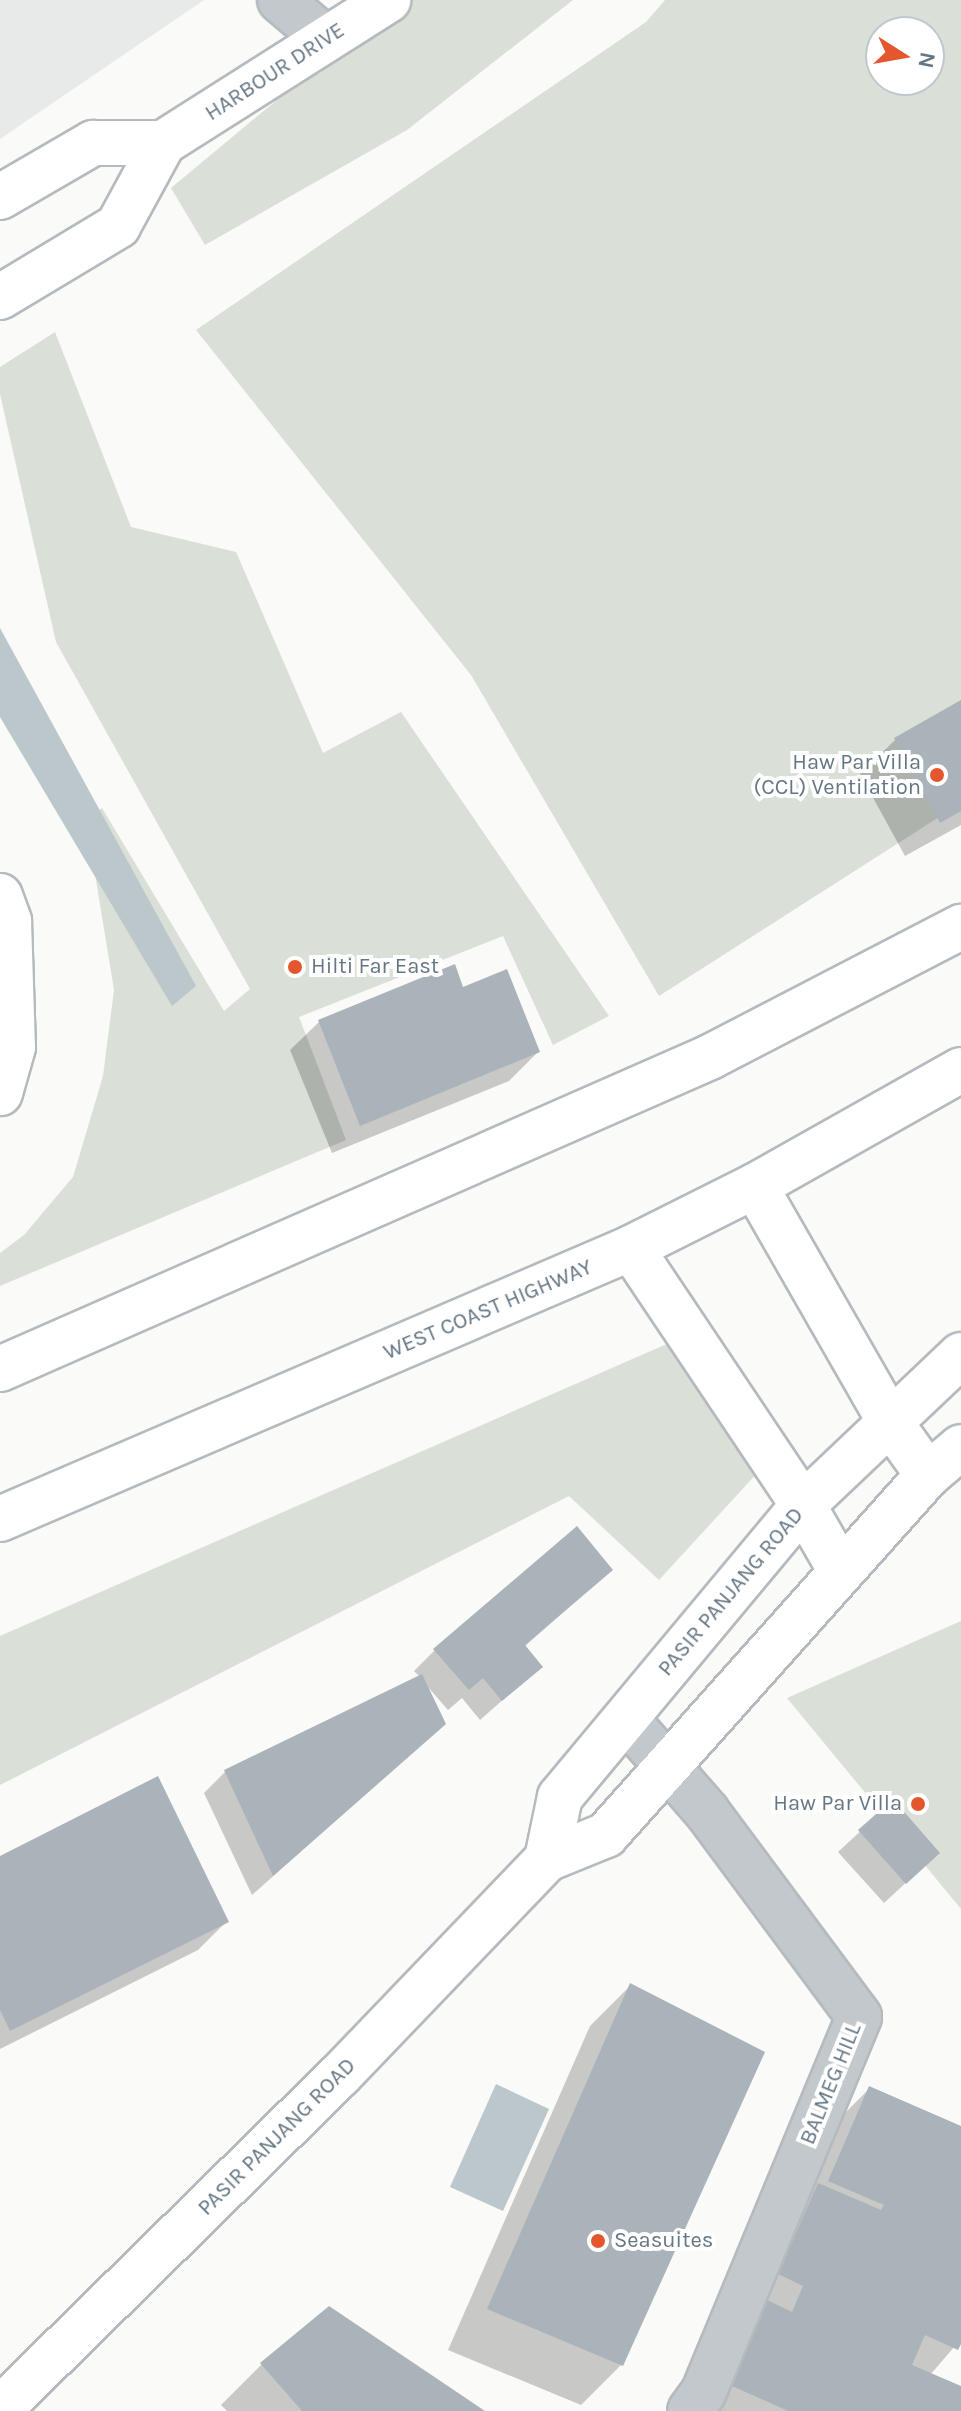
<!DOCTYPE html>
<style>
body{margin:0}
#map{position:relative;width:961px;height:2411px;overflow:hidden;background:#fafaf8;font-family:Karla,sans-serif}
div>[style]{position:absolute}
.built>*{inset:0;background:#e8e9e9}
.green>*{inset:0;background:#dadfd7}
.water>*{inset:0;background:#bbc7cb}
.shadow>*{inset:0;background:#0003}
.building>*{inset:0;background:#aab3b9}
.roads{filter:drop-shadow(2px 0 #b5babe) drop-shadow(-2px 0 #b5babe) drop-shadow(0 2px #b5babe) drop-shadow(0 -2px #b5babe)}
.minor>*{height:44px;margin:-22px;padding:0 22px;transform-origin:22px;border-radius:22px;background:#c3c8cc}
.major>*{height:44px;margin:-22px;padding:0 22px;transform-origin:22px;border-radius:22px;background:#fff}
.highway>*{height:44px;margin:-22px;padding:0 22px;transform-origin:22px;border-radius:22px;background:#fff}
.dots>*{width:22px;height:22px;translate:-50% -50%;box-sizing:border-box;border:4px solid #fff;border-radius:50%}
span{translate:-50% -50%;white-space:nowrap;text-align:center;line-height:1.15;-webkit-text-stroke:8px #fff;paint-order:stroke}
.street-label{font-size:22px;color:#657683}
.poi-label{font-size:22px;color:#657683}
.right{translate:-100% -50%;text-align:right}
.left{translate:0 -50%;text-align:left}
.north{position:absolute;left:865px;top:16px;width:80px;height:80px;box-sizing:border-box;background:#fff;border:2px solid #c1c8cd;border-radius:50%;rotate:101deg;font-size:22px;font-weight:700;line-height:32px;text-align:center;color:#657683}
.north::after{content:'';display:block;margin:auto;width:28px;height:36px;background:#e4572e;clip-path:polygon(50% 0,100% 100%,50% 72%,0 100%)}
</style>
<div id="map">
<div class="built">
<i style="clip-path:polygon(0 0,204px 0,0 139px)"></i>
</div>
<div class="green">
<i style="clip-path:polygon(397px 0,573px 0,407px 130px,205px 245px,171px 188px)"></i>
<i style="clip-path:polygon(evenodd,665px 0,961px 0,961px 803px,659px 996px,471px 675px,196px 330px,646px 22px,665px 0,881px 32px,929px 32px,929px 80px,881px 80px,881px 32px)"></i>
<i style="clip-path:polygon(55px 332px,131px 527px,236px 552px,323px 753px,401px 712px,609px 1016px,553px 1045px,503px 936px,299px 1017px,346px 1140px,0 1286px,0 1253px,24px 1235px,73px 1177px,103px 1076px,114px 990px,86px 819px,102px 808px,224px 1011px,250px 989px,56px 642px,0 394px,0 367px)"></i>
<i style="clip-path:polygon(669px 1343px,760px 1470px,659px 1580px,569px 1496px,0 1785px,0 1636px)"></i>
<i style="clip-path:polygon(961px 1621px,961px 1909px,787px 1698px)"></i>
</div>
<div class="water">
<i style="clip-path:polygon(0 628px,196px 986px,172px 1006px,0 717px)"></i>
<i style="clip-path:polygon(496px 2084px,549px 2109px,503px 2211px,450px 2187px)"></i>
</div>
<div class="shadow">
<i style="clip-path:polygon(961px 703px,961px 825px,905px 856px,860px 774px,895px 740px)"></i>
<i style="clip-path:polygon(462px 989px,538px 1052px,509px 1081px,332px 1153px,290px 1050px,319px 1022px)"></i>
<i style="clip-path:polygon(611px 1570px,524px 1647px,541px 1666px,480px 1720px,462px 1698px,448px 1710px,427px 1686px,422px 1744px,252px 1895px,204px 1793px,225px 1772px,420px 1677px,414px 1671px,435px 1650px)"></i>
<i style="clip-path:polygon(892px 1802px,938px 1853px,884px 1903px,838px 1852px)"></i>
<i style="clip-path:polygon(0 1858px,227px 1921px,198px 1950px,0 2049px)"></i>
<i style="clip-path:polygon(630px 1986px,622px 2364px,581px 2405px,448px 2350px,590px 2026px)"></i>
<i style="clip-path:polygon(870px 2088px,961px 2128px,961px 2339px,930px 2375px,961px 2388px,961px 2411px,701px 2411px,835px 2123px)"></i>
<i style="clip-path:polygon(262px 2364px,481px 2411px,227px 2411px,221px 2405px)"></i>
</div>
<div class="building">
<i style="clip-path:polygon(961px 700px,961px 811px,940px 823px,894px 738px)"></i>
<i style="clip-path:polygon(455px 964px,463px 987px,507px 969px,540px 1052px,360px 1126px,318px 1020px)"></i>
<i style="clip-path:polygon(577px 1526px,613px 1570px,525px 1645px,543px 1667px,502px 1701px,483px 1678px,469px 1690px,433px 1649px)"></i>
<i style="clip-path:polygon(422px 1674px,446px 1724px,273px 1876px,224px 1770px)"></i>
<i style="clip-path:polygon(158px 1776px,229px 1922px,10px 2031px,0 2010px,0 1856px)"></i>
<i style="clip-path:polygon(893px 1799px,940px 1853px,906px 1884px,858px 1830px)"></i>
<i style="clip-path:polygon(630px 1983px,765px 2052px,623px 2366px,487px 2309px)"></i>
<i style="clip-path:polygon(869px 2086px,961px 2126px,961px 2344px,958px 2350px,925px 2335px,912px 2365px,961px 2386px,961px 2411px,788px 2411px,730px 2385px,767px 2300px,792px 2312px,803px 2286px,778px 2274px,818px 2183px,881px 2210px,884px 2205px,828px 2181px)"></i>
<i style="clip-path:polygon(329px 2306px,485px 2411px,302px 2411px,260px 2363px)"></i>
</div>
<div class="roads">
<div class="minor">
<i style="left:280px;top:0;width:60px;rotate:40.3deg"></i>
<i style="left:626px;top:1719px;width:123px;rotate:48.9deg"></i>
<i style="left:707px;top:1812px;width:255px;rotate:53.4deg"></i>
<i style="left:859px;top:2017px;width:407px;rotate:112.5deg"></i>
<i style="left:703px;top:2393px;width:22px;rotate:126deg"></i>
</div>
<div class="major">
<i style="left:0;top:197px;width:108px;rotate:-30.1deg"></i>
<i style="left:93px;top:143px;width:70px"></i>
<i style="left:0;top:297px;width:138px;rotate:-31deg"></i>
<i style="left:118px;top:226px;width:94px;rotate:-61.5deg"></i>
<i style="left:163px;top:143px;width:267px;rotate:-32.4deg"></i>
<i style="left:547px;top:1859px;width:63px;rotate:-78.2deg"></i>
<i style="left:560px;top:1797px;width:380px;rotate:-50.2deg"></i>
<i style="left:803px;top:1505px;width:218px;rotate:-43.5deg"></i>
<i style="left:0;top:2409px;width:475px;rotate:-44.5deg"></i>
<i style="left:339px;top:2076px;width:301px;rotate:-46.2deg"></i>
<i style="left:547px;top:1859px;width:64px;rotate:-22.1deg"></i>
<i style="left:606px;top:1835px;width:483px;rotate:-48.2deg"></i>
<i style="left:928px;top:1475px;width:43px;rotate:-40.3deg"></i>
</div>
<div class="highway">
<i style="left:0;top:896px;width:27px;rotate:70deg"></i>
<i style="left:9px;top:921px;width:126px;rotate:88.2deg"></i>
<i style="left:13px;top:1047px;width:48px;rotate:105.8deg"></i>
<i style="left:755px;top:1186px;width:272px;rotate:60.2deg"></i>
<i style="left:890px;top:1422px;width:65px;rotate:54.4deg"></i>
<i style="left:631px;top:1248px;width:309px;rotate:56.2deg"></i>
<i style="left:803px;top:1505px;width:76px;rotate:60.1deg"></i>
<i style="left:0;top:1369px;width:776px;rotate:-23.72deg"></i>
<i style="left:710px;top:1057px;width:283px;rotate:-27.4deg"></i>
<i style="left:0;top:1519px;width:687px;rotate:-23.24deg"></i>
<i style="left:631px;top:1248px;width:139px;rotate:-26.6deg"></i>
<i style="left:755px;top:1186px;width:236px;rotate:-29.4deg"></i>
</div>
</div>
<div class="dots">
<i style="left:937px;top:775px;background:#e4572e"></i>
<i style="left:295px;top:967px;background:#e4572e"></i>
<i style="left:918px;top:1804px;background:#e4572e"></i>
<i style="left:598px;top:2241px;background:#e4572e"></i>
</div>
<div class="street-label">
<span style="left:275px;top:72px;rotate:-33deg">HARBOUR DRIVE</span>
<span style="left:488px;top:1310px;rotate:-23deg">WEST COAST HIGHWAY</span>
<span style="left:731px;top:1592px;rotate:-50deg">PASIR PANJANG ROAD</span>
<span style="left:831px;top:2084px;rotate:-68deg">BALMEG HILL</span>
<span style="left:277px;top:2137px;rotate:-45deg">PASIR PANJANG ROAD</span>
</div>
<div class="poi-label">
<span class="right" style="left:921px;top:775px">Haw Par Villa<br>(CCL) Ventilation</span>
<span class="left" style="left:311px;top:967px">Hilti Far East</span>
<span class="right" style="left:902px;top:1804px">Haw Par Villa</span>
<span class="left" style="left:614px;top:2241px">Seasuites</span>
</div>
<div class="north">N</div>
</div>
